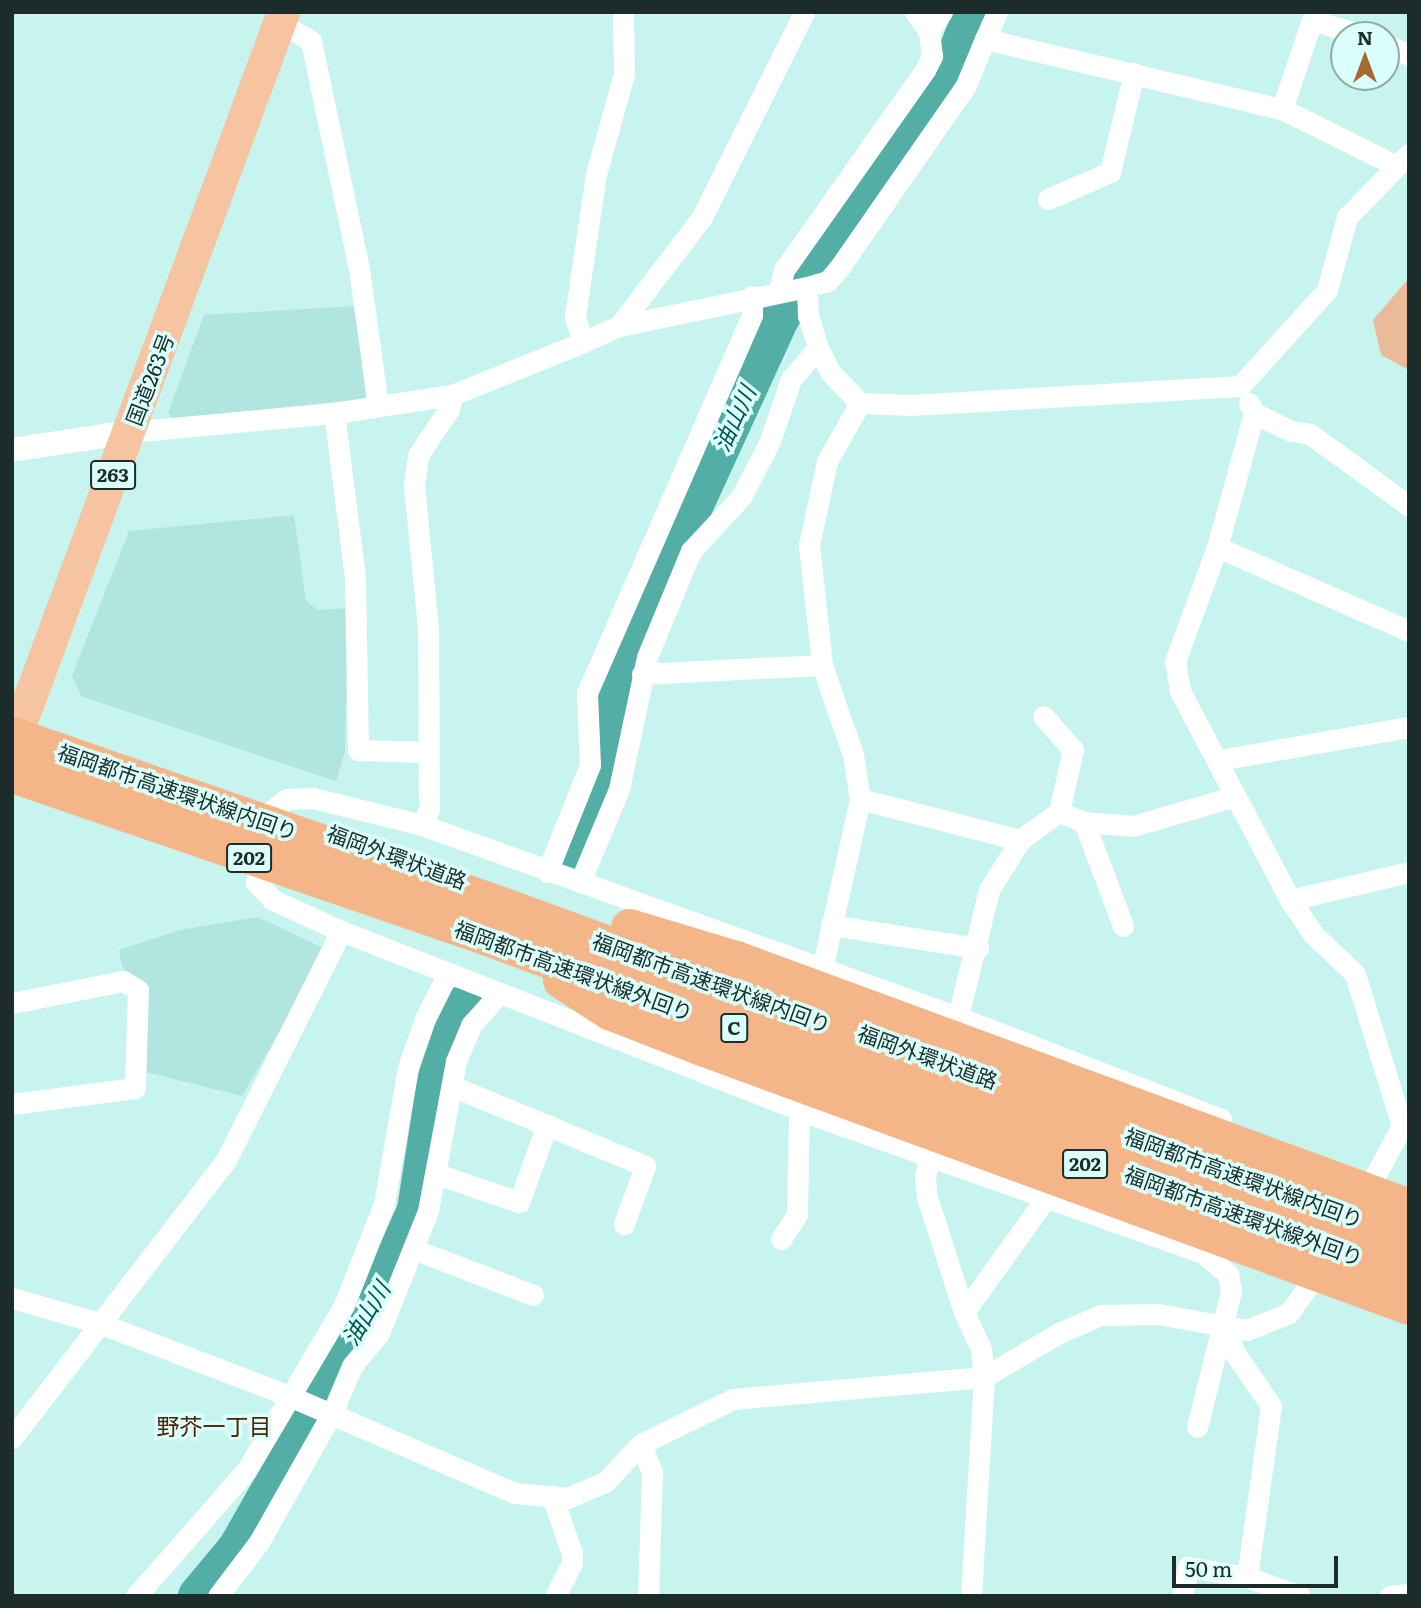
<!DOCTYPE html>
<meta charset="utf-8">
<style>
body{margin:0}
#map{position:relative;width:1421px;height:1608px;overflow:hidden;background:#c7f4ee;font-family:Literata,"Noto Sans JP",serif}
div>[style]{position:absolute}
.built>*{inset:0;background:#b1e6e0}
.green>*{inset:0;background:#eaba9a}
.river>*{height:40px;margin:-20px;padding:0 20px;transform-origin:20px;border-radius:20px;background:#53aea6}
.minor>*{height:21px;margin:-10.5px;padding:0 10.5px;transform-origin:10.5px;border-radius:10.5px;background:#fff}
.tertiary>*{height:24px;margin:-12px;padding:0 12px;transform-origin:12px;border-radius:12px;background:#fff}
.trunk>*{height:33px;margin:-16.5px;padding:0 16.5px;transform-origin:16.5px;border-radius:16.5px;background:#f6c4a0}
.motorway>*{height:37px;margin:-18.5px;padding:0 18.5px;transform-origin:18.5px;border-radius:18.5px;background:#f4b588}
span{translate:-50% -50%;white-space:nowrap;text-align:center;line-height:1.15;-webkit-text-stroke:7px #dbfffb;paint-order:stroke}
.shield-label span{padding:2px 5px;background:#dbfffb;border:2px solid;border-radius:5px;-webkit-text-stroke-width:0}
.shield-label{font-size:19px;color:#1b2c2a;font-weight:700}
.street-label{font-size:21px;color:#1b2c2a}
.water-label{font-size:23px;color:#00544f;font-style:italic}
.neighbourhood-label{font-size:23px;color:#4e2300}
.frame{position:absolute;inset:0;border:14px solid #1b2c2a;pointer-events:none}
.north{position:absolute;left:1330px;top:21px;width:70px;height:70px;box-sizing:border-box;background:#dbfffb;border:2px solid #8eaba7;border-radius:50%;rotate:0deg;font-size:19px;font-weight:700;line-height:28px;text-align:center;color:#1b2c2a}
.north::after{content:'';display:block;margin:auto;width:24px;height:32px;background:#a96734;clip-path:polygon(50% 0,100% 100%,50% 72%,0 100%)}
.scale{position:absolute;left:1172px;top:1556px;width:166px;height:32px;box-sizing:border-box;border:4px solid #1b2c2a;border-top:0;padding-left:9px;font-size:21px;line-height:24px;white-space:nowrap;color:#1b2c2a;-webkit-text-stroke:5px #dbfffb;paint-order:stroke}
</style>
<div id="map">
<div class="built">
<i style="clip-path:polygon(356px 306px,366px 399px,172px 419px,168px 413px,204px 315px)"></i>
<i style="clip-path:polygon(294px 515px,306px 601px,318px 610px,348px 608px,345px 751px,336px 781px,81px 696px,72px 676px,129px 531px)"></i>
<i style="clip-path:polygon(258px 917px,327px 950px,242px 1096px,138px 1070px,142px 994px,122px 966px,119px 950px,180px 930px)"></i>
</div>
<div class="green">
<i style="clip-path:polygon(1409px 278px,1409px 370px,1381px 355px,1373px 320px)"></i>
</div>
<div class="river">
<i style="left:569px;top:857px;width:105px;rotate:-66.4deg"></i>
<i style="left:611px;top:761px;width:69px;rotate:-88.3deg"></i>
<i style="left:613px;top:692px;width:53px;rotate:-70.2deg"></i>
<i style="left:631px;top:642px;width:358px;rotate:-65.4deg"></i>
<i style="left:780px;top:317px;width:311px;rotate:-55.7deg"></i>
<i style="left:955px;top:60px;width:52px;rotate:-68.4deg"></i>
<i style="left:198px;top:1596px;width:62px;rotate:-50.2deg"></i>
<i style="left:238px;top:1548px;width:146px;rotate:-60.4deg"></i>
<i style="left:310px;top:1421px;width:87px;rotate:-64.9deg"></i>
<i style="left:347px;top:1342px;width:71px;rotate:-57.7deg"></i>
<i style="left:385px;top:1282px;width:79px;rotate:-66deg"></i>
<i style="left:417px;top:1210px;width:183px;rotate:-81.2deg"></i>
<i style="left:445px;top:1029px;width:31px;rotate:-52deg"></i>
</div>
<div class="minor">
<i style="left:623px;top:12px;width:62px;rotate:89.1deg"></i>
<i style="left:624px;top:74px;width:104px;rotate:105.6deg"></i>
<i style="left:596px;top:174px;width:145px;rotate:98.4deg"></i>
<i style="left:575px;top:317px;width:26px;rotate:72deg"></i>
<i style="left:583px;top:342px;width:39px;rotate:-24deg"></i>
<i style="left:619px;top:326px;width:192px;rotate:-11.7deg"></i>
<i style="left:915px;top:12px;width:24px;rotate:55deg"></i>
<i style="left:929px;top:32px;width:24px;rotate:-57deg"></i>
<i style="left:997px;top:12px;width:30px;rotate:114deg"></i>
<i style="left:985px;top:39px;width:305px;rotate:13.3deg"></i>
<i style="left:1282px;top:109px;width:128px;rotate:26.4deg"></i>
<i style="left:280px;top:23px;width:36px;rotate:30deg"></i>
<i style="left:311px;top:41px;width:233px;rotate:78.1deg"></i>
<i style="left:359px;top:269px;width:138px;rotate:82.1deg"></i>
<i style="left:1386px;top:45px;width:25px;rotate:23deg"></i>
<i style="left:1282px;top:109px;width:94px;rotate:-71.4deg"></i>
<i style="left:1312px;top:20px;width:51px;rotate:17deg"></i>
<i style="left:1048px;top:199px;width:68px;rotate:-23.5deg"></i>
<i style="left:1110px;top:172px;width:102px;rotate:-76.4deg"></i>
<i style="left:779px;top:291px;width:22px;rotate:-77deg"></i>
<i style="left:784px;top:270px;width:245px;rotate:-54.8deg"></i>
<i style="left:925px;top:70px;width:16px;rotate:-63deg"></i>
<i style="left:932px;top:56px;width:24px;rotate:-97deg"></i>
<i style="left:619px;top:326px;width:137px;rotate:-52.7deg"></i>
<i style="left:702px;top:217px;width:229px;rotate:-63.5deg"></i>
<i style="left:818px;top:348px;width:27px;rotate:63deg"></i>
<i style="left:830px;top:372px;width:43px;rotate:45.9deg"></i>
<i style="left:860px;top:403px;width:51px;rotate:2.2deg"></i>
<i style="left:911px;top:405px;width:330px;rotate:-3.3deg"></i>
<i style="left:1240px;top:386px;width:130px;rotate:-47.8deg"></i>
<i style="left:1327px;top:290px;width:76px;rotate:-74.7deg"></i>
<i style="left:1347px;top:217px;width:88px;rotate:-45.5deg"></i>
<i style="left:1249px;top:403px;width:11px;rotate:63deg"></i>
<i style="left:1254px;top:413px;width:41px;rotate:25.9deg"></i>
<i style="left:1291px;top:431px;width:19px;rotate:9deg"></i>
<i style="left:1310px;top:434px;width:122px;rotate:36deg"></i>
<i style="left:334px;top:413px;width:166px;rotate:82.7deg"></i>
<i style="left:355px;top:578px;width:172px;rotate:89deg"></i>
<i style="left:358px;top:750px;width:68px;rotate:1.7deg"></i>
<i style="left:1254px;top:413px;width:139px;rotate:105.4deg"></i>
<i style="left:1217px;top:547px;width:122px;rotate:110.1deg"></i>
<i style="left:1175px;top:662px;width:29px;rotate:80deg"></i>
<i style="left:1180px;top:691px;width:236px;rotate:62.2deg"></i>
<i style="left:1290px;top:900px;width:41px;rotate:55.9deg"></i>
<i style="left:1313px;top:934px;width:58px;rotate:43.6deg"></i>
<i style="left:1355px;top:974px;width:159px;rotate:72.8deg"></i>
<i style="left:1402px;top:1126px;width:84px;rotate:118.4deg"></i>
<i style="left:129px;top:432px;width:206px;rotate:-5.3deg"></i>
<i style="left:334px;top:413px;width:119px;rotate:-8.7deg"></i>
<i style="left:452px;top:395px;width:141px;rotate:-22deg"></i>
<i style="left:1217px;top:547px;width:210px;rotate:23.6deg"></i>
<i style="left:642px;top:674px;width:180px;rotate:-2.9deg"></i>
<i style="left:1219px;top:760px;width:193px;rotate:-9.9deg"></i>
<i style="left:860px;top:799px;width:165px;rotate:14.4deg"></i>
<i style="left:271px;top:811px;width:20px;rotate:-37deg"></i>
<i style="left:287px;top:799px;width:26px;rotate:-2deg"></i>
<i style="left:313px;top:798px;width:112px;rotate:13.9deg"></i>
<i style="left:422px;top:825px;width:569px;rotate:19.71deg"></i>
<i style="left:958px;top:1017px;width:282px;rotate:21.2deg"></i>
<i style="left:1059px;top:812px;width:27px;rotate:22deg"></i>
<i style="left:1084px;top:822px;width:49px;rotate:4.7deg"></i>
<i style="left:1133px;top:826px;width:107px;rotate:-16.2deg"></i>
<i style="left:1084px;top:822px;width:111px;rotate:69.4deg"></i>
<i style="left:422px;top:825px;width:17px;rotate:-66deg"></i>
<i style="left:429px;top:809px;width:181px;rotate:-90.3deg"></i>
<i style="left:428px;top:628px;width:144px;rotate:-95.6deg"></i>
<i style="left:414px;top:485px;width:30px;rotate:-82deg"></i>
<i style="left:418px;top:455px;width:55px;rotate:-56deg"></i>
<i style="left:449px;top:409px;width:14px;rotate:-78deg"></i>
<i style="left:261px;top:862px;width:21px;rotate:104deg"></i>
<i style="left:256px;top:882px;width:25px;rotate:47deg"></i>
<i style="left:273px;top:900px;width:75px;rotate:24.5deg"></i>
<i style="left:341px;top:931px;width:492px;rotate:21.3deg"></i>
<i style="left:799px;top:1110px;width:429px;rotate:19.5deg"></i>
<i style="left:1203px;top:1253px;width:33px;rotate:40deg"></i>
<i style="left:1228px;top:1274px;width:17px;rotate:80deg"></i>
<i style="left:1231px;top:1291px;width:140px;rotate:104deg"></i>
<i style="left:547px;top:872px;width:115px;rotate:-68.1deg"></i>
<i style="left:590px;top:765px;width:72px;rotate:-92.4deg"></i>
<i style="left:587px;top:693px;width:412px;rotate:-66.4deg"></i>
<i style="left:752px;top:315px;width:19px;rotate:-90deg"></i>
<i style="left:580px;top:882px;width:101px;rotate:-67.2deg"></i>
<i style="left:619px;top:789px;width:135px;rotate:-78deg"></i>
<i style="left:647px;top:657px;width:115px;rotate:-67.5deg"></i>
<i style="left:691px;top:551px;width:74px;rotate:-47.2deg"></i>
<i style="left:741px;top:497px;width:63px;rotate:-62.6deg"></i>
<i style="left:770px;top:441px;width:65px;rotate:-71.3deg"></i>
<i style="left:791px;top:379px;width:41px;rotate:-48.9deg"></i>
<i style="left:818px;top:348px;width:34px;rotate:-107deg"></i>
<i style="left:808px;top:316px;width:29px;rotate:-92deg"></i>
<i style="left:807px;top:287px;width:22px;rotate:-16deg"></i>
<i style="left:828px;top:281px;width:17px;rotate:-50deg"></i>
<i style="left:839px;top:268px;width:223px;rotate:-55.2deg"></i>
<i style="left:966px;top:85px;width:50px;rotate:-67.6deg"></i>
<i style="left:1290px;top:900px;width:122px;rotate:-13.2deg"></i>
<i style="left:831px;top:925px;width:149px;rotate:8.9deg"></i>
<i style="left:822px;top:969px;width:174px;rotate:-77.4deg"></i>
<i style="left:860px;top:799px;width:45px;rotate:-99deg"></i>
<i style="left:853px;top:755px;width:95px;rotate:-109deg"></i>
<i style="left:822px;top:665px;width:121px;rotate:-96.2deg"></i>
<i style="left:809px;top:545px;width:86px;rotate:-77.9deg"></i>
<i style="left:827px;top:461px;width:67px;rotate:-60.4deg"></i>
<i style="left:12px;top:1003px;width:113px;rotate:-11.2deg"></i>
<i style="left:123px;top:981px;width:17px;rotate:31deg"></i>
<i style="left:138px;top:990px;width:98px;rotate:91.8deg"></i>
<i style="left:135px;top:1088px;width:124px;rotate:172.6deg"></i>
<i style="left:958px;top:1017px;width:131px;rotate:-76.3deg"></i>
<i style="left:989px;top:890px;width:59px;rotate:-58.2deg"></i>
<i style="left:1020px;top:840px;width:48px;rotate:-35.7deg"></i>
<i style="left:1059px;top:812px;width:64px;rotate:-77.3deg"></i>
<i style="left:1073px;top:750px;width:45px;rotate:-131.4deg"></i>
<i style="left:452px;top:1086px;width:209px;rotate:22.5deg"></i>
<i style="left:645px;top:1166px;width:62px;rotate:109.9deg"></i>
<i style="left:930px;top:1156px;width:21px;rotate:104deg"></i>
<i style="left:925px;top:1176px;width:21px;rotate:85deg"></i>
<i style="left:927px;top:1197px;width:121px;rotate:72.2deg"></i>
<i style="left:964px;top:1312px;width:41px;rotate:65.3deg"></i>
<i style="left:981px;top:1349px;width:28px;rotate:84deg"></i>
<i style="left:984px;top:1377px;width:219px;rotate:93.4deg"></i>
<i style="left:437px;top:1174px;width:87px;rotate:18.9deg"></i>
<i style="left:519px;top:1202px;width:82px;rotate:-70deg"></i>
<i style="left:781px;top:1239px;width:30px;rotate:-57deg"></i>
<i style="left:797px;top:1214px;width:104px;rotate:-88.9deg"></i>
<i style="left:416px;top:1250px;width:125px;rotate:21deg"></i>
<i style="left:12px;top:1298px;width:91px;rotate:16deg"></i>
<i style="left:99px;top:1323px;width:201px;rotate:21deg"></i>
<i style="left:287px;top:1395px;width:248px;rotate:23.3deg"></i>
<i style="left:515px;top:1493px;width:52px;rotate:5.5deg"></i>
<i style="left:567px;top:1498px;width:41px;rotate:-22.8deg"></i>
<i style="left:605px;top:1482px;width:52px;rotate:-46.5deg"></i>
<i style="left:641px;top:1444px;width:102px;rotate:-26.1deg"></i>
<i style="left:733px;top:1399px;width:252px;rotate:-5deg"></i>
<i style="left:984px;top:1377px;width:87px;rotate:-30.4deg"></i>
<i style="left:1059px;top:1333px;width:46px;rotate:-23.2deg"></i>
<i style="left:1101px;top:1315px;width:57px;rotate:-1deg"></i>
<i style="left:1158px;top:1314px;width:90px;rotate:10.2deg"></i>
<i style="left:1247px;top:1330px;width:45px;rotate:-22deg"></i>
<i style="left:1289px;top:1313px;width:60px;rotate:-54.5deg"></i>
<i style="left:964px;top:1312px;width:140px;rotate:-54.3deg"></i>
<i style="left:1225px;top:1328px;width:29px;rotate:68deg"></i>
<i style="left:1236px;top:1355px;width:62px;rotate:55.5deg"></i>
<i style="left:1271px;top:1406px;width:173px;rotate:98deg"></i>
<i style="left:12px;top:1438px;width:351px;rotate:-52.4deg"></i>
<i style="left:226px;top:1160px;width:256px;rotate:-63.3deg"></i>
<i style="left:641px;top:1444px;width:30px;rotate:69deg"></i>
<i style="left:652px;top:1472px;width:124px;rotate:91.8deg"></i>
<i style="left:552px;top:1496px;width:60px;rotate:70.7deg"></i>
<i style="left:572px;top:1553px;width:10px;rotate:90deg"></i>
<i style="left:572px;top:1563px;width:37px;rotate:117deg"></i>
<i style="left:136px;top:1596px;width:167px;rotate:-48.7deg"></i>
<i style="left:246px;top:1471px;width:193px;rotate:-59.4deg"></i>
<i style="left:344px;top:1305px;width:109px;rotate:-68.4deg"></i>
<i style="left:384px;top:1204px;width:138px;rotate:-80deg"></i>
<i style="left:408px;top:1068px;width:52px;rotate:-70.9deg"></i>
<i style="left:425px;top:1019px;width:51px;rotate:-63.4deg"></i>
<i style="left:218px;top:1596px;width:68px;rotate:-52.8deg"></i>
<i style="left:259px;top:1542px;width:148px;rotate:-60.5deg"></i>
<i style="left:332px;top:1413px;width:51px;rotate:-66.9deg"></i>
<i style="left:352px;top:1366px;width:43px;rotate:-50.7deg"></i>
<i style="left:379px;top:1333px;width:131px;rotate:-68.1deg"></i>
<i style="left:428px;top:1211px;width:153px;rotate:-79.4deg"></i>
<i style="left:456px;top:1061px;width:39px;rotate:-67deg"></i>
<i style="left:471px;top:1025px;width:42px;rotate:-47.9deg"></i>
<i style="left:1182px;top:1596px;width:30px;rotate:-78deg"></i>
<i style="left:1188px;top:1567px;width:60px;rotate:9.6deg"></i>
<i style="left:1247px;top:1577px;width:56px;rotate:19.7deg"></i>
<i style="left:1390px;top:1596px;width:19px;rotate:-6deg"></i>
</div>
<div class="tertiary">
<i style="left:12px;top:450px;width:118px;rotate:-8.7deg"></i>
</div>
<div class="trunk">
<i style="left:12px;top:745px;width:781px;rotate:-69.71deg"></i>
</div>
<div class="motorway">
<i style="left:12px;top:735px;width:512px;rotate:19.14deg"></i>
<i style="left:496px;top:903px;width:972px;rotate:20.09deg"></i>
<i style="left:12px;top:774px;width:499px;rotate:18.9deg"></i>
<i style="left:484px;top:936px;width:986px;rotate:20.18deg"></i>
<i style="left:629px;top:927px;width:112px;rotate:16.7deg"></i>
<i style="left:736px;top:959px;width:717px;rotate:20.23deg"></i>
<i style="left:561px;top:980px;width:57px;rotate:32.9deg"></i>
<i style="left:609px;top:1011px;width:102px;rotate:21.3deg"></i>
<i style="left:704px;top:1048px;width:751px;rotate:20.1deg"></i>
</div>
<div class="shield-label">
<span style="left:113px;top:475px">263</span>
<span style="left:249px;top:858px">202</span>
<span style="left:734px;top:1028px">C</span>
<span style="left:1085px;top:1164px">202</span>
</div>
<div class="street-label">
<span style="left:149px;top:379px;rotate:-69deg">国道263号</span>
<span style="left:178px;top:791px;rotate:19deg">福岡都市高速環状線内回り</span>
<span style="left:397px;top:856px;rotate:20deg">福岡外環状道路</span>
<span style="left:574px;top:970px;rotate:20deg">福岡都市高速環状線外回り</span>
<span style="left:712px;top:982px;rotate:20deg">福岡都市高速環状線内回り</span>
<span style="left:928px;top:1056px;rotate:20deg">福岡外環状道路</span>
<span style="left:1244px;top:1177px;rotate:20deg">福岡都市高速環状線内回り</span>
<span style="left:1244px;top:1215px;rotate:20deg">福岡都市高速環状線外回り</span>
</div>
<div class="water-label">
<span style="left:733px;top:418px;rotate:-65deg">油山川</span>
<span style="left:365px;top:1313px;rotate:-59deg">油山川</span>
</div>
<div class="neighbourhood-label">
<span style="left:214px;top:1425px">野芥一丁目</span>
</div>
<div class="frame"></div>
<div class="north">N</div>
<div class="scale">50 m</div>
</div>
